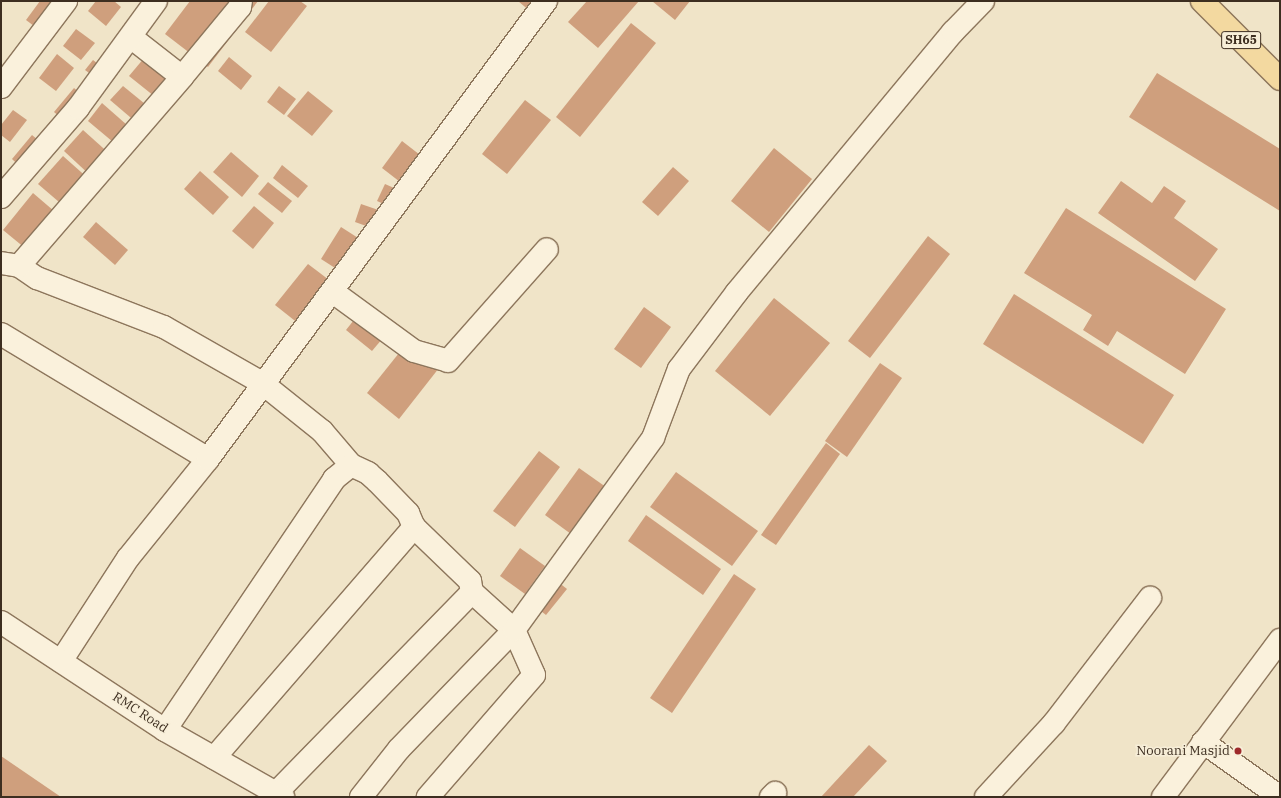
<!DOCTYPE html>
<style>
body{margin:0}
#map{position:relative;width:1281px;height:798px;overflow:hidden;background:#f0e4c8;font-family:"IBM Plex Serif",serif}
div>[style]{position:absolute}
.building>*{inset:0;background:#cf9f7d}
.roads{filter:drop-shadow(1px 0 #8d765c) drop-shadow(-1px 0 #8d765c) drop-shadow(0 1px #8d765c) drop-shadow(0 -1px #8d765c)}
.street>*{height:22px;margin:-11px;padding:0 11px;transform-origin:11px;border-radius:11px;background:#faf1dc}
.secondary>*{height:22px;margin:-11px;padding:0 11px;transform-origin:11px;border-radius:11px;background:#faf1dc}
.primary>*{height:22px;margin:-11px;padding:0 11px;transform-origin:11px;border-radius:11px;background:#f3d9a0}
.dots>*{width:11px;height:11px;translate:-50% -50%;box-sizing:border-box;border:2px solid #f7eed8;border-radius:50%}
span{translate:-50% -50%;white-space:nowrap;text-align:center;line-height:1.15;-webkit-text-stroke:3px #f7eed8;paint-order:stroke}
.shield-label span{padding:1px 3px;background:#f7eed8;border:1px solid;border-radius:3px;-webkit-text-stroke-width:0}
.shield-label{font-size:12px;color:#3d2e20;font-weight:700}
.street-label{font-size:13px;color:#3d2e20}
.poi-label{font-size:13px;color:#3d2e20}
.right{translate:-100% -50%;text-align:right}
.frame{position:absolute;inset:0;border:2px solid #3d2e20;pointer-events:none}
</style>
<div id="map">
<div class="building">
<i style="clip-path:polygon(40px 1px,73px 1px,46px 35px,26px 20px)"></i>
<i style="clip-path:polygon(96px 1px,114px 1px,121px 7px,106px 26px,88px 11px)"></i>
<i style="clip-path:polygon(190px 1px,258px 1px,208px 67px,165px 34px)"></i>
<i style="clip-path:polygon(269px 1px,300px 1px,307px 6px,271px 52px,245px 32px)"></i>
<i style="clip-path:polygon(518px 1px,553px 1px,538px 18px)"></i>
<i style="clip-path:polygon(587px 1px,639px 1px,598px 48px,568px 22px)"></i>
<i style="clip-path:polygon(652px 1px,690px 1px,675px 20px)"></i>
<i style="clip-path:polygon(631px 23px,656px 43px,580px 137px,556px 117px)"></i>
<i style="clip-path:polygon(76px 29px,95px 43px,81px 60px,63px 46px)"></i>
<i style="clip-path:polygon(150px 51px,175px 72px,154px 96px,129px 76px)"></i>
<i style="clip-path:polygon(57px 54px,74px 68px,56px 91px,39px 78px)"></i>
<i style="clip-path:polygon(229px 57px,252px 76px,241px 90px,218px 71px)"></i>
<i style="clip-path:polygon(93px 60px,111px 74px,103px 83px,85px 70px)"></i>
<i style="clip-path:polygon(1157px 73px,1280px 149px,1280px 211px,1129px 117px)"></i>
<i style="clip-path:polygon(123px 86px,150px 108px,137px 123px,110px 100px)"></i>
<i style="clip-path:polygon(279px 86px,296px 99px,284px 115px,267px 102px)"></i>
<i style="clip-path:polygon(74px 88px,88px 100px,67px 123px,54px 112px)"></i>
<i style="clip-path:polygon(308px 91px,333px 111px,312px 136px,287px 116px)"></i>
<i style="clip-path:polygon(525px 100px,551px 120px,507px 174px,482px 154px)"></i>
<i style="clip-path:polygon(102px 103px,127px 125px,113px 142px,88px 121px)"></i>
<i style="clip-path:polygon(13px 110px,27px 120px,10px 142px,1px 135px,1px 125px)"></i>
<i style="clip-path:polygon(83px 130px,112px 156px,92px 177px,64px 151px)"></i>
<i style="clip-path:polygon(32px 135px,49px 149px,28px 174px,12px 159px)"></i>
<i style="clip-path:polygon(402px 141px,424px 158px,404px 185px,382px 168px)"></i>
<i style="clip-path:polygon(774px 148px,812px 179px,769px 232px,731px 201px)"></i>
<i style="clip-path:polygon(231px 152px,259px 176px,242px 197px,213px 172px)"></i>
<i style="clip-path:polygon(63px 156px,90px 180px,66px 208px,38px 184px)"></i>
<i style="clip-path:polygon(282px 165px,308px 186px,298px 198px,273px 178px)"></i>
<i style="clip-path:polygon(673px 167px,689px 181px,658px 216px,642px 202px)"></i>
<i style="clip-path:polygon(200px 171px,229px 197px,213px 215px,184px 189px)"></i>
<i style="clip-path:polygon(1121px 181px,1152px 203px,1164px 186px,1186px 201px,1174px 218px,1218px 249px,1195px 281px,1098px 213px)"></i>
<i style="clip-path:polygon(268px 182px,292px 201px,282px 213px,258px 194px)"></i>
<i style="clip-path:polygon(385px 184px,403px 192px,395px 209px,377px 201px)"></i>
<i style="clip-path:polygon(33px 193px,61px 217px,31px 253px,3px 230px)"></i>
<i style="clip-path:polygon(361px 204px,390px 214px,383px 232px,355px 222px)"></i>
<i style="clip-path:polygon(254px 206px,274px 223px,253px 249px,232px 231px)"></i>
<i style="clip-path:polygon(1066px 208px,1226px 309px,1185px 374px,1117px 331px,1108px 346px,1083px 330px,1092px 315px,1024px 273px)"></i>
<i style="clip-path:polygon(96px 222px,128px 250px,115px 265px,83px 237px)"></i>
<i style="clip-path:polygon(341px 227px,366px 243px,346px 275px,321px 259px)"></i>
<i style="clip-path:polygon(928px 236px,950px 254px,870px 358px,848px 341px)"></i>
<i style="clip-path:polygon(308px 264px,337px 286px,304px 328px,275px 305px)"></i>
<i style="clip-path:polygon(1014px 294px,1174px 395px,1143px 444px,983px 344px)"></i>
<i style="clip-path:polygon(774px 298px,830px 343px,770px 416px,715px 371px)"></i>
<i style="clip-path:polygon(644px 307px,671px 327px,641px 368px,614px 349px)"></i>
<i style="clip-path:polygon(361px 311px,388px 332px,372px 351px,346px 330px)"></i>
<i style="clip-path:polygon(407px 343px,439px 368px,399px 419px,367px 393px)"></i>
<i style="clip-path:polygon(880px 363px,902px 378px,847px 457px,825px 441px)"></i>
<i style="clip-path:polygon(826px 443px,840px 454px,776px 545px,761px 535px)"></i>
<i style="clip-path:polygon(539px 451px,560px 467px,515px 527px,493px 511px)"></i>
<i style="clip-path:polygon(579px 468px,620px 497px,586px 545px,545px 515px)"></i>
<i style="clip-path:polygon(676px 472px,758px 531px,732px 566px,650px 507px)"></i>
<i style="clip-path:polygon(646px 515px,721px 569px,703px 595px,628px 541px)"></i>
<i style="clip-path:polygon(520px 548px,545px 566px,525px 594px,500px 576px)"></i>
<i style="clip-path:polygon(548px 574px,567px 589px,546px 615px,527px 600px)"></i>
<i style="clip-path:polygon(734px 574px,756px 589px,672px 713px,650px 698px)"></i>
<i style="clip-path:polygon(869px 745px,887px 761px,853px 797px,821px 797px)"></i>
<i style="clip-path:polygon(1px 756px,61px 797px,1px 797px)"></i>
</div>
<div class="roads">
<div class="street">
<i style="left:132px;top:38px;width:63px;rotate:38deg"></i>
<i style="left:1px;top:87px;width:108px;rotate:-52.9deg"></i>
<i style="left:1px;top:197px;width:118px;rotate:-49.1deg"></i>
<i style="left:78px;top:108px;width:132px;rotate:-53.9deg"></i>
<i style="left:1px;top:263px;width:18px;rotate:9deg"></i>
<i style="left:19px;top:266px;width:22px;rotate:34deg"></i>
<i style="left:37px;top:278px;width:136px;rotate:21.1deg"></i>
<i style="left:164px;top:327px;width:113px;rotate:29.7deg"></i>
<i style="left:262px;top:383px;width:77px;rotate:38.7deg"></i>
<i style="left:322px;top:431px;width:45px;rotate:49.5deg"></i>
<i style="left:351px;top:465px;width:19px;rotate:25deg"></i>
<i style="left:368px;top:473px;width:12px;rotate:42deg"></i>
<i style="left:377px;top:481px;width:45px;rotate:45.9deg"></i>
<i style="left:408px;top:513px;width:15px;rotate:67deg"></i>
<i style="left:414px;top:527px;width:78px;rotate:44deg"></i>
<i style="left:470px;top:581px;width:11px;rotate:80deg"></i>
<i style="left:472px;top:592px;width:57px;rotate:42.1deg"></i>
<i style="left:514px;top:630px;width:49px;rotate:66deg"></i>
<i style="left:534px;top:675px;width:162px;rotate:131deg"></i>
<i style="left:19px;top:266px;width:250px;rotate:-49.2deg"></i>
<i style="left:182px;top:77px;width:91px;rotate:-50.4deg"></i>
<i style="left:240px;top:7px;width:6px;rotate:-81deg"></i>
<i style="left:333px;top:292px;width:100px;rotate:36.1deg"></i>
<i style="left:414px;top:351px;width:35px;rotate:16deg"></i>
<i style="left:448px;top:361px;width:149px;rotate:-48.5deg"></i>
<i style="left:1px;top:334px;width:242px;rotate:31.1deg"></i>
<i style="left:208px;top:459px;width:127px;rotate:128.9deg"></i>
<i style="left:128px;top:558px;width:123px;rotate:123deg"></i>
<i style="left:165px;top:730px;width:303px;rotate:-56deg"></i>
<i style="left:334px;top:479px;width:22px;rotate:-39deg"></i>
<i style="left:1203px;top:742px;width:95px;rotate:35.5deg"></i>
<i style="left:214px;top:758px;width:306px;rotate:-49.1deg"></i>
<i style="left:276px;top:793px;width:281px;rotate:-45.7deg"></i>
<i style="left:361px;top:797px;width:61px;rotate:-51.6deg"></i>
<i style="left:399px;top:749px;width:165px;rotate:-46deg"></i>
<i style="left:514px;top:630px;width:237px;rotate:-54.1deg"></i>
<i style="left:653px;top:438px;width:74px;rotate:-69.4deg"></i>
<i style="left:679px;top:369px;width:96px;rotate:-53deg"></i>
<i style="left:737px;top:292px;width:338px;rotate:-50.3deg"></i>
<i style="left:953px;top:32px;width:43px;rotate:-45.9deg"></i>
<i style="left:771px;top:797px;width:6px;rotate:-45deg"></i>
<i style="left:986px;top:797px;width:100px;rotate:-47.4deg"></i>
<i style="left:1054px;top:723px;width:158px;rotate:-52.5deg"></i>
<i style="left:1163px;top:797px;width:196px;rotate:-53.3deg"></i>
</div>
<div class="secondary">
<i style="left:208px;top:459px;width:569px;rotate:-53.57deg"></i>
<i style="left:1px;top:622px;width:196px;rotate:33.4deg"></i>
<i style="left:165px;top:730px;width:136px;rotate:29.6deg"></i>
</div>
<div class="primary">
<i style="left:1202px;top:1px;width:110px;rotate:45deg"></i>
</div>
</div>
<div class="dots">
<i style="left:1238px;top:751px;background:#9e2a2b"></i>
</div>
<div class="shield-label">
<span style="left:1241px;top:40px">SH65</span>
</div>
<div class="street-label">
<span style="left:140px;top:713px;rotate:33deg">RMC Road</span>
</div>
<div class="poi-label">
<span class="right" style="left:1230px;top:751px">Noorani Masjid</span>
</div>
<div class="frame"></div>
</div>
